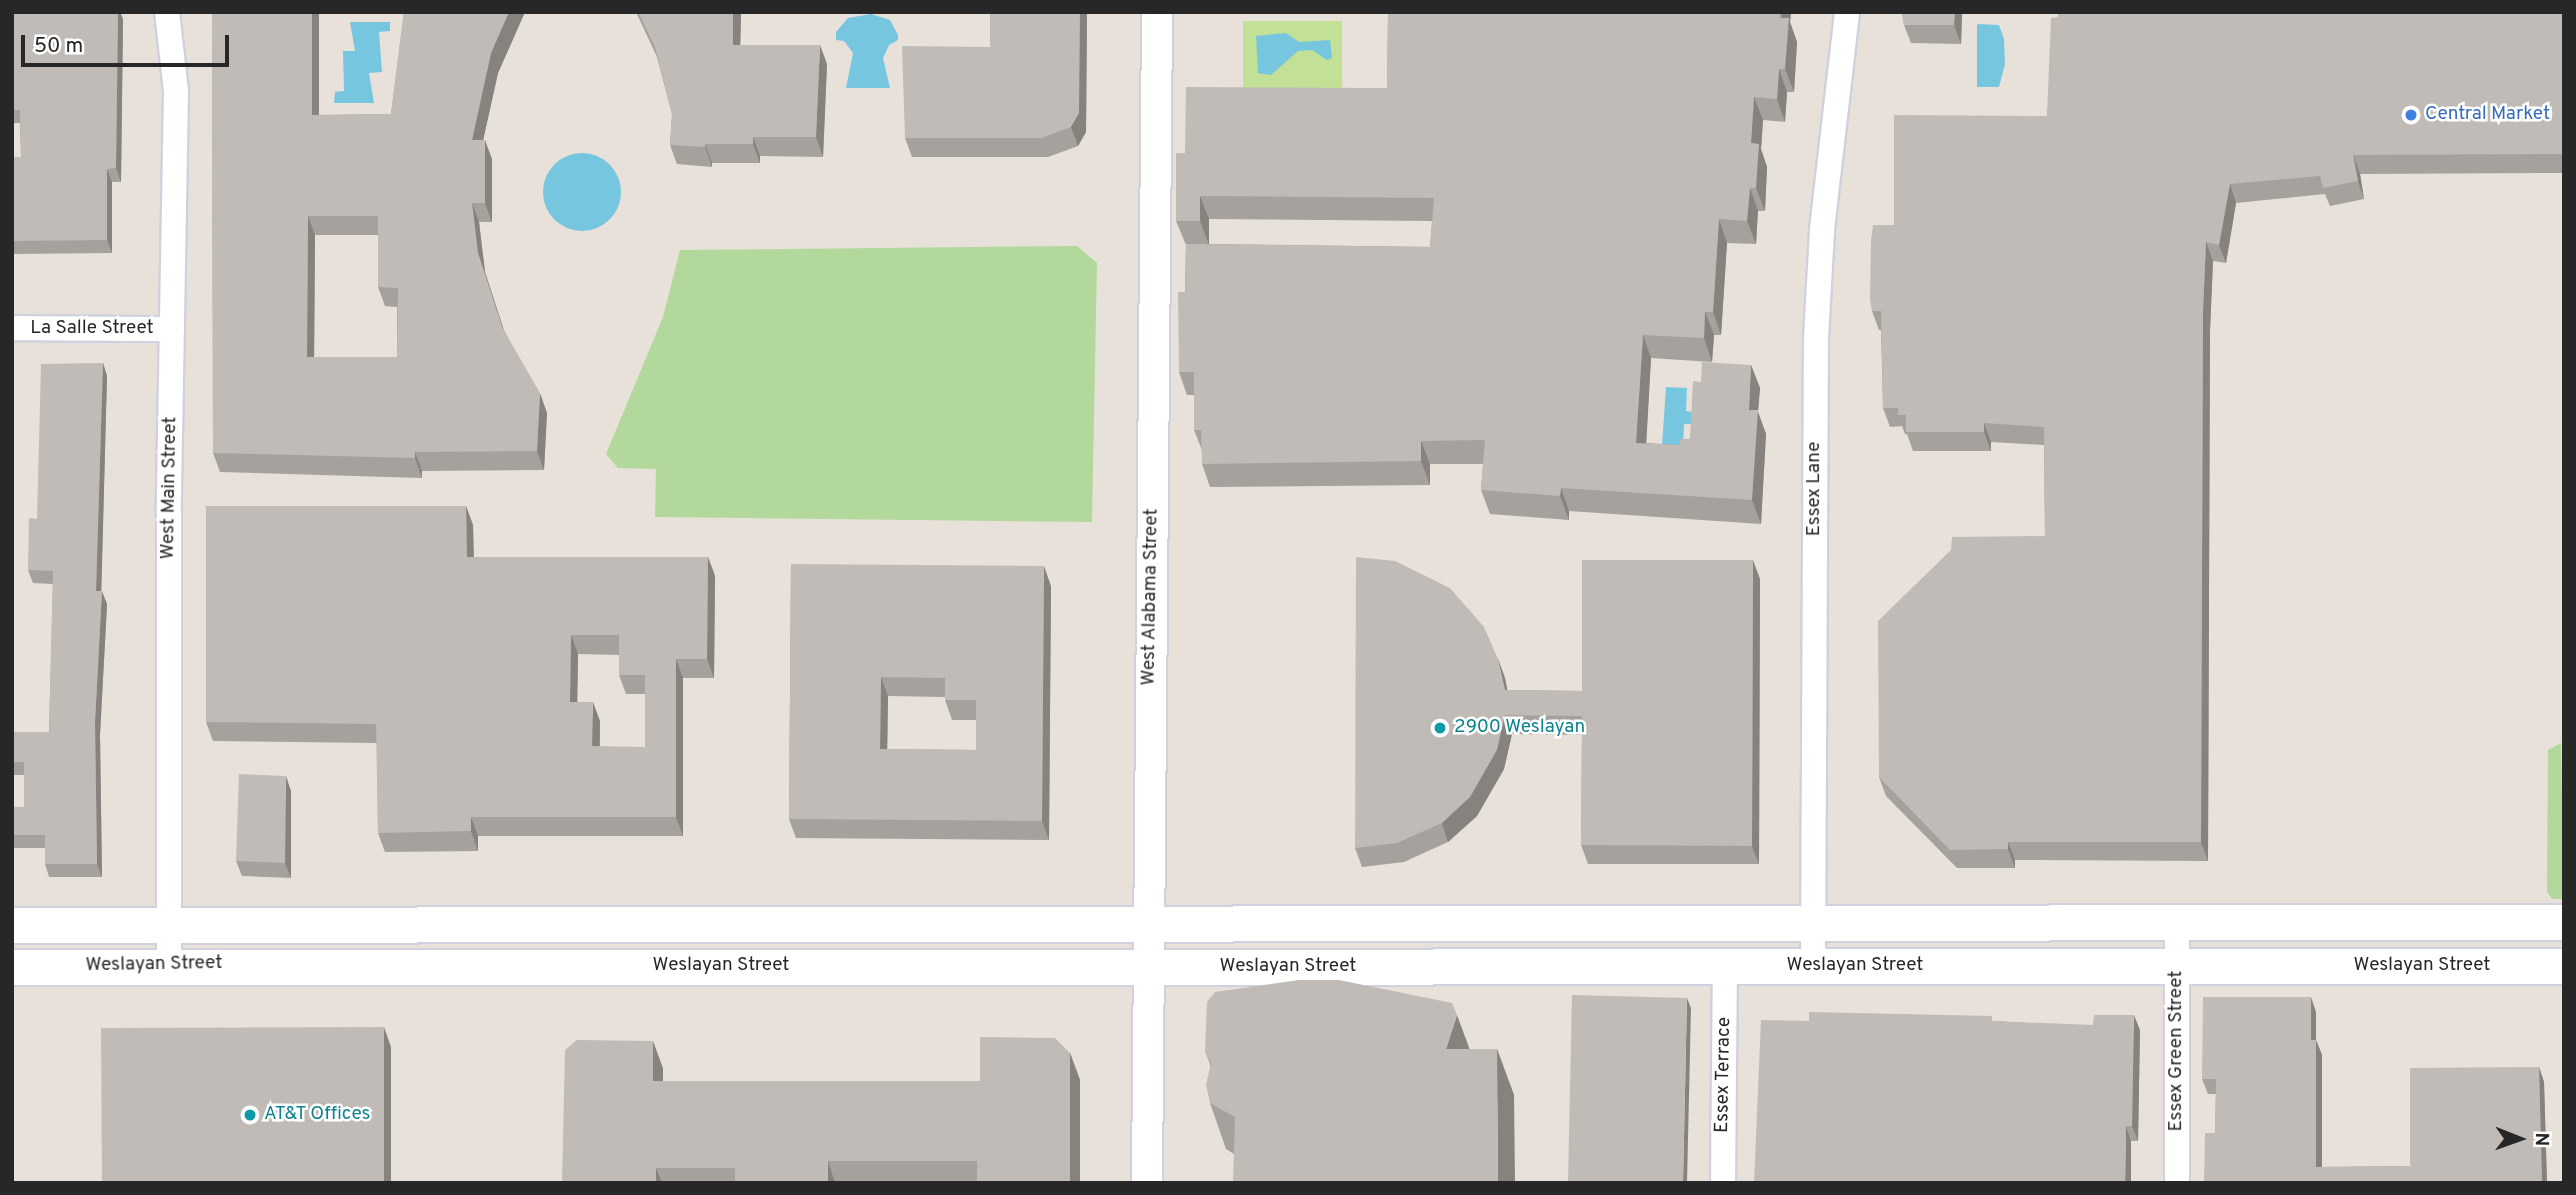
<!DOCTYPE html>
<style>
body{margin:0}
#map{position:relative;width:2576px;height:1195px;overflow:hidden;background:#e8e1d9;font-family:Overpass,sans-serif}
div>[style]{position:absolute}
.green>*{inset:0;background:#b2d99b}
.pitch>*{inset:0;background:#c3e097}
.water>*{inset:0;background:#76c6e0}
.round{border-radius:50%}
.roads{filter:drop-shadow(2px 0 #cfd2de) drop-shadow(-2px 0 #cfd2de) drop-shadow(0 2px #cfd2de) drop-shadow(0 -2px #cfd2de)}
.minor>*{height:24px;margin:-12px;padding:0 12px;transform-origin:12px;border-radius:12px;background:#fff}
.tertiary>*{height:30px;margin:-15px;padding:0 15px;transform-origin:15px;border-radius:15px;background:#fff}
.secondary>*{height:35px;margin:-17.5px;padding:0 17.5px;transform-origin:17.5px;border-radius:17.5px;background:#fff}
.wall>*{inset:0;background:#a5a19d}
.shaded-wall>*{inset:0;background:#86837f}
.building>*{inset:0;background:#c0bbb6}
.dots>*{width:19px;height:19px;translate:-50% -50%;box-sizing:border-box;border:4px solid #fff;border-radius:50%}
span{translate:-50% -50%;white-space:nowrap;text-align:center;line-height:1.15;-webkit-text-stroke:5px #fff;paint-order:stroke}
.shop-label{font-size:19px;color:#366cbe}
.left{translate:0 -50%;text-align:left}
.street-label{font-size:19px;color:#272727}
.culture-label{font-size:19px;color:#0d838f}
.frame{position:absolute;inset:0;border:14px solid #272727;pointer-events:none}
.north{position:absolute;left:2485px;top:1104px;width:70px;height:70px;-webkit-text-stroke:5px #fff;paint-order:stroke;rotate:91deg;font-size:19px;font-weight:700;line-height:28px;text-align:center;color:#272727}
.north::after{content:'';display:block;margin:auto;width:24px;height:32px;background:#272727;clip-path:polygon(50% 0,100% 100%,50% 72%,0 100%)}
.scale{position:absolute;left:21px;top:35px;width:208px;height:32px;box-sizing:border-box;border:4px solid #272727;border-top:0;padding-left:9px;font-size:21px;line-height:24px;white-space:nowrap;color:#272727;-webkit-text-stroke:5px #fff;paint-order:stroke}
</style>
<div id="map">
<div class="green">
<i style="clip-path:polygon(1077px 246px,1097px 263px,1092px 522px,655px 517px,656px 469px,618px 468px,606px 454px,663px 317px,680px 250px)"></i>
<i style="clip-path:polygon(2561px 743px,2564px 899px,2552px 899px,2547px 892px,2548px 750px)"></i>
</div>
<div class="pitch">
<i style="clip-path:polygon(1243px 21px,1342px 21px,1342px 89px,1243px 88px)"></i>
</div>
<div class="water">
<i style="clip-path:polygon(871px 14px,890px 20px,898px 35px,898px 40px,889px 45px,883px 58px,890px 88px,846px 88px,853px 53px,844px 41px,836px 40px,836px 32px,848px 18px)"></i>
<i style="clip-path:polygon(350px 22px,390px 22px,390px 31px,379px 32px,382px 72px,369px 73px,374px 103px,334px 103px,335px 92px,344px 91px,343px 51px,355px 51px)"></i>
<i style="clip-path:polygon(1977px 24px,1999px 25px,2004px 39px,2005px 64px,1999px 87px,1977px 87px)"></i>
<i style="clip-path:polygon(1286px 33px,1299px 42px,1330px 40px,1332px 58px,1327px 60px,1312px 50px,1298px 51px,1271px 75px,1258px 73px,1256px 36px)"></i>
<i class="round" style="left:543px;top:153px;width:78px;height:78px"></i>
<i style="clip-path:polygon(1666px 387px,1687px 388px,1686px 411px,1692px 412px,1691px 424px,1684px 424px,1683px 447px,1662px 446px)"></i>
</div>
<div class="roads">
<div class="minor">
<i style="left:167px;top:12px;width:80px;rotate:83.5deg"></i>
<i style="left:176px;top:91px;width:422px;rotate:91deg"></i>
<i style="left:169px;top:513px;width:451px;rotate:90deg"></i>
<i style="left:12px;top:328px;width:160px;rotate:0.4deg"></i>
<i style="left:2177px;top:920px;width:263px;rotate:90deg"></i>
<i style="left:1813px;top:966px;width:628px;rotate:-89.73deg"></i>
<i style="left:1816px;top:338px;width:109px;rotate:-86.8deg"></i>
<i style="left:1822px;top:229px;width:218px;rotate:-83.4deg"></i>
<i style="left:1723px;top:1183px;width:216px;rotate:-89.5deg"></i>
</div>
<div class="tertiary">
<i style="left:1147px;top:1183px;width:1171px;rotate:-89.51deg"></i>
</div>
<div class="secondary">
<i style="left:12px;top:925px;width:2552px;rotate:-0.07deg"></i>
<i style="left:12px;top:967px;width:2552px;rotate:-0.02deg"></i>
</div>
</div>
<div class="wall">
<i style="clip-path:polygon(12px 12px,120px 12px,123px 19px,121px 182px,112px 182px,112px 253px,12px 254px,12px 157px,21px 157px,20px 123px,12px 123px)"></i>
<i style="clip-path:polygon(evenodd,212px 12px,319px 12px,319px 115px,391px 114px,404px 12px,525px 12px,498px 73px,483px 140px,492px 159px,492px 222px,479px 222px,485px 272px,504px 330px,547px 413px,544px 470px,422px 471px,422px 478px,220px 472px,213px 453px,212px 12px,315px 235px,378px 235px,378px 287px,385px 306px,397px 307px,397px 357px,314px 357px,315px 235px)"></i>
<i style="clip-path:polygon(636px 12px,741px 12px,740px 45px,827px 64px,823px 157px,760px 156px,760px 163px,712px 163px,712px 167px,677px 164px,670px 145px,672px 114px,657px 57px)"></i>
<i style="clip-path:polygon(990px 12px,1087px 12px,1086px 132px,1078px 146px,1048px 157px,912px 157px,905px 138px,990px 47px)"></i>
<i style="clip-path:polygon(evenodd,1388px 12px,1791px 12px,1790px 22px,1797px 42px,1794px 92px,1787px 92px,1785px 122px,1763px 120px,1761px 149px,1767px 167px,1765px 211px,1758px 211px,1756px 244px,1727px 243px,1721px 335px,1714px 335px,1712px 362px,1651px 358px,1646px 443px,1680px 445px,1690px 439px,1701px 382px,1751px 365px,1760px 388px,1758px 412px,1766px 434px,1761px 524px,1569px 511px,1569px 520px,1490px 514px,1481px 490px,1483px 464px,1430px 464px,1430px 485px,1210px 487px,1202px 464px,1202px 450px,1194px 430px,1194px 395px,1187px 395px,1179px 372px,1185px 292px,1186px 245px,1176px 221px,1185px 153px,1387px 88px,1388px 12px,1209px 219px,1432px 221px,1430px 247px,1209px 244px,1209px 219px)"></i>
<i style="clip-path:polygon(1902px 12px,1962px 12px,1961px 44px,1911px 43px,1904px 25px)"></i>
<i style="clip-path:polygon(2564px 12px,2564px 173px,2360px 174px,2364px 199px,2330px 206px,2325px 194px,2236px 203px,2226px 263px,2213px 261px,2210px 331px,2208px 861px,2015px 860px,2015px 868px,1957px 868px,1886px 796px,1879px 777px,2045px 536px,2044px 445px,1991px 442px,1991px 451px,1913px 451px,1907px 434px,1905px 434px,1902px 426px,1890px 427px,1883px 408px,1881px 330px,1879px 330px,1872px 311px,1894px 225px,2047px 116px,2058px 17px)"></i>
<i style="clip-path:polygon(103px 363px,107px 376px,101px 591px,107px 604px,100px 735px,102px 877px,49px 877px,45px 864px,45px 848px,12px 848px,12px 807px,24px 807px,24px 775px,12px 775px,12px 732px,49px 732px,53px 584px,33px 583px,28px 570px,37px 519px)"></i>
<i style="clip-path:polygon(evenodd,466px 506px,473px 525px,474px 557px,708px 557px,715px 576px,714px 678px,683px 678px,683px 836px,478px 836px,478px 851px,385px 852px,378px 833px,377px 743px,213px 741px,206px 722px,466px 506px,578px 654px,619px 655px,619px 675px,626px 694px,645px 694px,645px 747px,600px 747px,600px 721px,577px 702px,578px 654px)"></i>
<i style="clip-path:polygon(evenodd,791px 564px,1051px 586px,1049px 840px,796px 838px,789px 819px,791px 564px,888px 696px,945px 697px,945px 700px,952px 720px,976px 720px,976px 750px,887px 749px,888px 696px)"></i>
<i style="clip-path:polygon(1760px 579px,1759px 864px,1588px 864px,1581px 845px,1582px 735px,1512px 734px,1504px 769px,1477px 816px,1448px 842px,1404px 862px,1362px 867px,1355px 848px,1498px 659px,1505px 678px,1507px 690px,1582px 691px)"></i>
<i style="clip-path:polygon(291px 791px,291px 878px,242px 876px,236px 861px)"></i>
<i style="clip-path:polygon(2316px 1012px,2316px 1040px,2322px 1055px,2322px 1167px,2410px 1166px,2539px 1067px,2544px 1082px,2547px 1183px,2204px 1183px,2215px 1133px,2216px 1094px,2208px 1094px,2202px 1079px)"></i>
<i style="clip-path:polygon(1809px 1021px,1994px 1021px,2140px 1030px,2138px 1141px,2131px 1141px)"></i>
<i style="clip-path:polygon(1497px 1049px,1514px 1095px,1234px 1154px,1226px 1149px,1210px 1103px,1210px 1064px,1205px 1051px)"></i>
<i style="clip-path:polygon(1070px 1053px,1080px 1080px,1080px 1183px,562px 1183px,663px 1068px,663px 1081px,980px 1081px)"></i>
</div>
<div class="shaded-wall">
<i style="clip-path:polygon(118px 12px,120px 12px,123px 19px,121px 182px,116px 168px)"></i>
<i style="clip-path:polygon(312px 12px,319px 12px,319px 134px,312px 115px)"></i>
<i style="clip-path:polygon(509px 12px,525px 12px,498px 73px,479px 159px,472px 140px,491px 53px)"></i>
<i style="clip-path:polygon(733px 12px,741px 12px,740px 64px,733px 45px)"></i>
<i style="clip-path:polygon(1080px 12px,1087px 12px,1086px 132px,1078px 146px,1071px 127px)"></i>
<i style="clip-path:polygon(1781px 12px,1791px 12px,1790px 22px,1797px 42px,1794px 92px,1785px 69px)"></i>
<i style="clip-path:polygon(1955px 12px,1962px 12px,1961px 44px,1954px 25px)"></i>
<i style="clip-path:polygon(820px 45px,827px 64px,823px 157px,816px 137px)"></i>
<i style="clip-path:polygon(1779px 69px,1787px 92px,1785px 122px,1777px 99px)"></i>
<i style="clip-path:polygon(1754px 97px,1763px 120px,1761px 149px,1767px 167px,1765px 211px,1756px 188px,1751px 143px)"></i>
<i style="clip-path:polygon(753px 137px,760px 156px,760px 163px,753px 144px)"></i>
<i style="clip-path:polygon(485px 140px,492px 159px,492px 222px,485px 203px)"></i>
<i style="clip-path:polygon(705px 144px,712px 163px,712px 167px,705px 147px)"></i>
<i style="clip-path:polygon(2353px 155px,2360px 174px,2364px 199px,2358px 181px)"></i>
<i style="clip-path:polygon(107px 169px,112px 182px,112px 253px,107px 240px)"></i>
<i style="clip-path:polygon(2230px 184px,2236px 203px,2226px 263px,2219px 245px)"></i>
<i style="clip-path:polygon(1750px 188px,1758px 211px,1756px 244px,1747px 221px)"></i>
<i style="clip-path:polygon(1200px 196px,1209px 219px,1209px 245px,1200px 221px)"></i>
<i style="clip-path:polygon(472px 203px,479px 222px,485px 272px,509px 346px,478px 253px)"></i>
<i style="clip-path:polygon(308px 216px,315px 235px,314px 376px,307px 357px)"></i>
<i style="clip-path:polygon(1719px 219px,1727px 243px,1721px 335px,1713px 312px)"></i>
<i style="clip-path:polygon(2206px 242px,2213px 261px,2210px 331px,2208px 861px,2201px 842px,2203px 312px)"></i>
<i style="clip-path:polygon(1705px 312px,1714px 335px,1712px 362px,1704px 338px)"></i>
<i style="clip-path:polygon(1643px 335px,1651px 358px,1645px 466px,1636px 443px)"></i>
<i style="clip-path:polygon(103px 363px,107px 376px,101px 604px,96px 591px)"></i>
<i style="clip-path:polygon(1751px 365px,1760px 388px,1758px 412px,1766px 434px,1761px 524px,1752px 500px,1749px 410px)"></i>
<i style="clip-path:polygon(540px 393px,547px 413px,544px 470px,537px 451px)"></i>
<i style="clip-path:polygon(1984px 423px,1991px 442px,1991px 451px,1984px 432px)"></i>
<i style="clip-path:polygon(1421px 441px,1430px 464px,1430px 485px,1421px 461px)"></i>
<i style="clip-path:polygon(415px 452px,422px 471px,422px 478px,415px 458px)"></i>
<i style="clip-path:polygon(1561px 488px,1569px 511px,1569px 520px,1560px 496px)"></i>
<i style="clip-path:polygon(466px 506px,473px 525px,474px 577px,467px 557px)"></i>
<i style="clip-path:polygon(708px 557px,715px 576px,714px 678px,707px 659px)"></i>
<i style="clip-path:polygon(1753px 560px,1760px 579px,1759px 864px,1752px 846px)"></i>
<i style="clip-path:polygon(1044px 566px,1051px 586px,1049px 840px,1042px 821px)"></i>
<i style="clip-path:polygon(102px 591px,107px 604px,100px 735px,102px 877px,97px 864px,95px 722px)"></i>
<i style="clip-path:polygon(571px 635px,578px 654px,577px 721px,570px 702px)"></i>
<i style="clip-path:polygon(676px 659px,683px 678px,683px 836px,676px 817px)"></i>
<i style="clip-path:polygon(1498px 659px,1505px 678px,1511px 709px,1505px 690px)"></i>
<i style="clip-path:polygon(881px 677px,888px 696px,887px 768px,880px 749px)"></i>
<i style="clip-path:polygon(593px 702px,600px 721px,599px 766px,592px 746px)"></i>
<i style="clip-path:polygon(1505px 715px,1512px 734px,1504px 769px,1477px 816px,1448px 842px,1442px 823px)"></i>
<i style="clip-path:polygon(286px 776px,291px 791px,291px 878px,285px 863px)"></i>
<i style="clip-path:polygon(471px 817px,478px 836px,478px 851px,471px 831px)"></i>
<i style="clip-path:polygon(2008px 842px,2015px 860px,2015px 868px,2008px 849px)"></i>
<i style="clip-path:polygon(2311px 997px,2316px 1012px,2316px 1055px,2311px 1040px)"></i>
<i style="clip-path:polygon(1687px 998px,1691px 1008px,1687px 1183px,1683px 1183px)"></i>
<i style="clip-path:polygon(1457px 1015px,1474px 1061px,1446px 1049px)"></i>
<i style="clip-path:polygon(2134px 1015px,2140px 1030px,2138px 1141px,2132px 1126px)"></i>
<i style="clip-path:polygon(384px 1027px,391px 1047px,391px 1183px,384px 1183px)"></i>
<i style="clip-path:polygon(2316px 1040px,2322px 1055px,2322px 1181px,2316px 1167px)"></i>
<i style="clip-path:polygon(653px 1041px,663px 1068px,663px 1108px,653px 1081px)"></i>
<i style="clip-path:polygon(1497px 1049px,1514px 1095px,1515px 1183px,1498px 1183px)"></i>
<i style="clip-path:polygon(1070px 1053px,1080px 1080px,1080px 1183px,1070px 1183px)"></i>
<i style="clip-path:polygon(2539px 1067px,2544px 1082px,2547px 1183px,2542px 1183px)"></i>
<i style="clip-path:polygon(2126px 1126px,2131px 1141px,2131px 1183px,2125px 1183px)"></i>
<i style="clip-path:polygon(828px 1161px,835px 1183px,828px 1183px)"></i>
<i style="clip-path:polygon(656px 1168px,662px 1183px,656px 1183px)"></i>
</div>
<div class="building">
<i style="clip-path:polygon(12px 12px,118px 12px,116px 168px,107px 169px,107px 240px,12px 241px,12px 157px,21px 157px,20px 110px,12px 110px)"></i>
<i style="clip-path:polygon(evenodd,212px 12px,312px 12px,312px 115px,391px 114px,404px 12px,509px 12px,491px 53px,472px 140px,485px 140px,485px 203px,472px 203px,478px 253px,502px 327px,540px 393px,537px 451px,415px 452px,415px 458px,213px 453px,212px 12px,308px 216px,378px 216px,378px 287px,398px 288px,397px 357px,307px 357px,308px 216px)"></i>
<i style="clip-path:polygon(638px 12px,733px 12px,733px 45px,820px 45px,816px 137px,753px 137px,753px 144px,705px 144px,705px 147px,670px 145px,672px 114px,655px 47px)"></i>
<i style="clip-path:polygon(990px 12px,1080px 12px,1079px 113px,1071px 127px,1041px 138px,905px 138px,902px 46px,990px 47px)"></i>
<i style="clip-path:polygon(1388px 12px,1781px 12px,1780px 18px,1789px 18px,1785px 69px,1779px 69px,1777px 99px,1754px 97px,1751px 143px,1759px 144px,1756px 188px,1750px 188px,1747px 221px,1719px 219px,1713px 312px,1705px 312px,1704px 338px,1643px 335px,1636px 443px,1680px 445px,1680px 439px,1690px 439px,1693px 381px,1701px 382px,1702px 362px,1751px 365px,1749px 410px,1758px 410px,1752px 500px,1561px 488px,1560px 496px,1481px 490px,1485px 440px,1421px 441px,1421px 461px,1202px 464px,1201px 430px,1194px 430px,1194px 372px,1179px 372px,1178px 292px,1185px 292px,1186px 244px,1430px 247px,1434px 198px,1200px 196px,1200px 221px,1176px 221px,1176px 153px,1185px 153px,1186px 87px,1387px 88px)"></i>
<i style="clip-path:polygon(1902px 12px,1955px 12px,1954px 25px,1904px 25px)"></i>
<i style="clip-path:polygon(2058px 12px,2564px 12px,2564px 154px,2353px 155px,2358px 181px,2323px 188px,2320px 176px,2230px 184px,2219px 245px,2206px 242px,2203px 312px,2201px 842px,2008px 842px,2008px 849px,1950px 850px,1879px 777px,1878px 621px,1951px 550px,1952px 537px,2045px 536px,2044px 427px,1984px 423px,1984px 432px,1906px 432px,1906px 415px,1898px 415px,1898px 408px,1883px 408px,1881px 311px,1872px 311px,1870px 300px,1871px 241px,1873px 225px,1894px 225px,1894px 115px,2047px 116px,2051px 18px,2058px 17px)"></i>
<i style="clip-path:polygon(103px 363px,96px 591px,102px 591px,95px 722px,97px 864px,45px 864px,45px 835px,12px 835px,12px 807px,24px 807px,24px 762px,12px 762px,12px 732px,49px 732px,53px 571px,28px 570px,29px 518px,37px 519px,41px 364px)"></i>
<i style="clip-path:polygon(evenodd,206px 506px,466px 506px,467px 557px,708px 557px,707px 659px,676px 659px,676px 817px,471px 817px,471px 831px,378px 833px,376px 724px,206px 722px,206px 506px,571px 635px,619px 635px,619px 675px,645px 675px,645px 747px,592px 746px,593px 702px,570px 702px,571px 635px)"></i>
<i style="clip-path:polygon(1356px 557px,1395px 561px,1450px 588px,1484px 627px,1498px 659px,1505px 690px,1582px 691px,1582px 560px,1753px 560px,1752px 846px,1581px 845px,1582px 716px,1505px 715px,1497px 750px,1470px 797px,1442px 823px,1397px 843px,1355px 848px)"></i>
<i style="clip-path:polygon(evenodd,791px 564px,1044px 566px,1042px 821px,789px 819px,791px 564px,881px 677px,945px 678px,945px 700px,976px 700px,976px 750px,880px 749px,881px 677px)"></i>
<i style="clip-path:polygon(239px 774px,286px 776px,285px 863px,236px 861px)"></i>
<i style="clip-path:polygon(1299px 980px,1339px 980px,1452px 1003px,1457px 1015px,1446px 1049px,1497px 1049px,1498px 1183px,1233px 1183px,1235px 1117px,1210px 1103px,1206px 1085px,1211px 1063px,1205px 1051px,1207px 1002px,1215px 992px)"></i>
<i style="clip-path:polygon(1572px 995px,1687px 998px,1683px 1183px,1568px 1183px)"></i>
<i style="clip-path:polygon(2203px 997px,2311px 997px,2311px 1040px,2316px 1040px,2316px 1167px,2410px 1166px,2410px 1068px,2539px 1067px,2542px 1183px,2204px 1183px,2205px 1133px,2215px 1133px,2216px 1079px,2202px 1079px)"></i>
<i style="clip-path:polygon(1809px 1012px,1992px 1016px,1992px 1021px,2093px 1025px,2094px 1015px,2134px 1015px,2132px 1126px,2126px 1126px,2125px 1183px,1754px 1183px,1761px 1020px,1809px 1021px)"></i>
<i style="clip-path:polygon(384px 1027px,384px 1183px,102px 1183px,101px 1028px)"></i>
<i style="clip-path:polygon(980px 1037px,1055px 1038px,1070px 1053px,1070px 1183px,977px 1183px,977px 1161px,828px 1161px,828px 1183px,735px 1183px,735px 1168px,656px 1168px,656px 1183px,562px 1183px,565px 1050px,577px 1040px,653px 1041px,653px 1081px,980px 1081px)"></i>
</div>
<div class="dots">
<i style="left:2411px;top:115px;background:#3f7fe0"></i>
<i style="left:1440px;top:728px;background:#0f9aa8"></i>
<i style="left:250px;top:1115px;background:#0f9aa8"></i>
</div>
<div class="shop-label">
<span class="left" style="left:2425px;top:115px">Central Market</span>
</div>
<div class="street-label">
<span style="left:92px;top:329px">La Salle Street</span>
<span style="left:170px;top:488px;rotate:-89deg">West Main Street</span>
<span style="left:1815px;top:489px;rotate:-90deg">Essex Lane</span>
<span style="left:1151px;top:597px;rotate:-89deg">West Alabama Street</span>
<span style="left:154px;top:965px;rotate:-1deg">Weslayan Street</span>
<span style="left:721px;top:966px">Weslayan Street</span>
<span style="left:1855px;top:966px">Weslayan Street</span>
<span style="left:2422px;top:966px">Weslayan Street</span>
<span style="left:1288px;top:967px">Weslayan Street</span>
<span style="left:2177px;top:1051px;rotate:-90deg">Essex Green Street</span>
<span style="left:1724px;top:1075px;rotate:-89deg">Essex Terrace</span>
</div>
<div class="culture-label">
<span class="left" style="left:1454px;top:728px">2900 Weslayan</span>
<span class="left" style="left:264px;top:1115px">AT&amp;T Offices</span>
</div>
<div class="frame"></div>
<div class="north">N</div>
<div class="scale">50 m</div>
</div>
